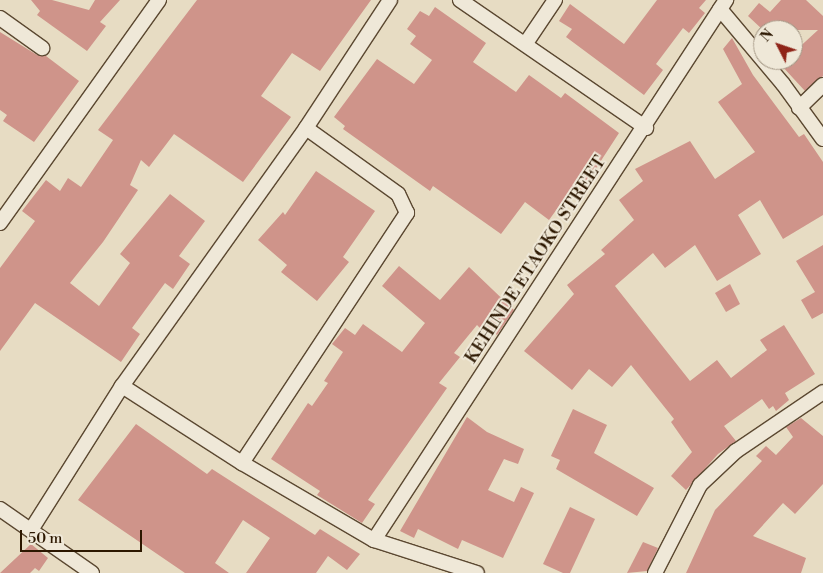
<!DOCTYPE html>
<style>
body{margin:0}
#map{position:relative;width:823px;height:573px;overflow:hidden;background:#e7dcc3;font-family:"Libre Bodoni",serif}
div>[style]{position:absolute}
.building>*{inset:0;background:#cf948a}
.roads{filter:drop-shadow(1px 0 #5b4831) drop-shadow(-1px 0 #5b4831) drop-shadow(0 1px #5b4831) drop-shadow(0 -1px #5b4831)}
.minor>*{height:14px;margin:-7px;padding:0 7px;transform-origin:7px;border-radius:7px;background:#efe8d8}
span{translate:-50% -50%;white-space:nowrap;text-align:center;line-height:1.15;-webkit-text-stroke:4px #efe8d8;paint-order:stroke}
.street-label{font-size:18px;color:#2c1700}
.north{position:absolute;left:753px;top:20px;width:50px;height:50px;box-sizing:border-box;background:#efe8d8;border:1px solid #a19482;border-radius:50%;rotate:311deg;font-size:14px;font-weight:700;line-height:20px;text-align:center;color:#2c1700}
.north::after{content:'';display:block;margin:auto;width:18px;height:22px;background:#8f2418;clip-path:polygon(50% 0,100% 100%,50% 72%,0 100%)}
.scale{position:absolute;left:20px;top:530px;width:122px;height:22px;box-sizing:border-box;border:2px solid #2c1700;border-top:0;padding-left:6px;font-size:15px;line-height:18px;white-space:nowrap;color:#2c1700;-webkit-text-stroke:4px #efe8d8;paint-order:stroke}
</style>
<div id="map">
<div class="building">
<i style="clip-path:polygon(31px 0,52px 0,89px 10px,95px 0,120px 0,100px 22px,106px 26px,87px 51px,37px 15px,40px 11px)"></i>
<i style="clip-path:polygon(197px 0,371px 0,320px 71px,292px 53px,261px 96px,291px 117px,243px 182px,174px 134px,149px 167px,141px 160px,130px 185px,138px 190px,103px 242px,70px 283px,99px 306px,130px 263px,120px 254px,170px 194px,205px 221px,179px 256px,190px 264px,173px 289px,165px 283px,132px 328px,140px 334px,121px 362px,35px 303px,0 351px,0 268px,35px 221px,22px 211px,46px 180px,60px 191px,68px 178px,81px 187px,113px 140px,98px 130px)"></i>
<i style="clip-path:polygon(657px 0,706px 0,699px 8px,705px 13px,689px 33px,683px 28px,656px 64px,663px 70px,644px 95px,566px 37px,572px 29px,559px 21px,570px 4px,624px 44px)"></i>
<i style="clip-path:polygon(781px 0,806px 0,823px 16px,823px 76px,805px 91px,781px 65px,793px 60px,793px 53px,818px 30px,763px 30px,748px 16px,759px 3px,770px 12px)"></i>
<i style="clip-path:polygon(435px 7px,486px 43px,473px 62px,516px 92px,529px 75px,561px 98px,565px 93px,619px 133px,580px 193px,573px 187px,549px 220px,525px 202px,501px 234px,433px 186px,430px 191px,343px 129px,345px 126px,334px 117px,377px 59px,414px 84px,432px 60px,410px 44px,416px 36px,407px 29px,420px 11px,429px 16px)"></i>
<i style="clip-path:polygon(0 32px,37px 55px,46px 56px,79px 81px,34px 142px,3px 121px,7px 115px,0 110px)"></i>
<i style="clip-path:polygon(732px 38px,753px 75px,799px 137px,804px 134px,823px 162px,823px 215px,783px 239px,760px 200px,738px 215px,761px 254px,717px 281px,695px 245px,665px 268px,653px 253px,615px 286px,690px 381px,717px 360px,731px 378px,767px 350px,760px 340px,784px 325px,815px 374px,785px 393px,789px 400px,776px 411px,773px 406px,769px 409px,762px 399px,724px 426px,736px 441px,718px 454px,686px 490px,671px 476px,692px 452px,671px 422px,674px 419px,631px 365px,612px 387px,589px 369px,572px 390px,524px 351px,574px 294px,567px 285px,605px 254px,601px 250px,634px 220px,619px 200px,643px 181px,635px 169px,690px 141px,715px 179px,755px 152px,718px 102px,742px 84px,723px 49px)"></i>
<i style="clip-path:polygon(316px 171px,375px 211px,343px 257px,349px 262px,317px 301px,281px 272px,287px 265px,258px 240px,283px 212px,285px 215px)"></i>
<i style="clip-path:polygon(823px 245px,823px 313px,812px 319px,801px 300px,815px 292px,796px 261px)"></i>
<i style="clip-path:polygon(399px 266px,440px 300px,469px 267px,514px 310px,497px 335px,487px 326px,483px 331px,477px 325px,454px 353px,460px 357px,439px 383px,447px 388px,368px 500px,375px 504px,362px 523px,317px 495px,320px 491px,271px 459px,308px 403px,312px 406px,328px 383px,324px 381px,343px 352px,332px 344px,345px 328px,355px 335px,363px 324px,402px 352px,425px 323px,382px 286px)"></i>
<i style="clip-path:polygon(730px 284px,740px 304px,726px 312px,715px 293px)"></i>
<i style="clip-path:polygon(573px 409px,607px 425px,594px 453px,654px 488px,637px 516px,556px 469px,560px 460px,551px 456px)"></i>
<i style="clip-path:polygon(467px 417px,487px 432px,524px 449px,518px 464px,504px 459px,488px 490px,514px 502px,521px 487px,534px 493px,503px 558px,462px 540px,458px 549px,418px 529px,414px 538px,400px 531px)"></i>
<i style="clip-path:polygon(801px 418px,823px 436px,823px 484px,795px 514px,783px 503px,753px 536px,806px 558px,801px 573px,686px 573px,715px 510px,762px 461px,756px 456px,766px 446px,776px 455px,793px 437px,786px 427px)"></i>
<i style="clip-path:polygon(136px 424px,207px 474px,212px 469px,315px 535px,320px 529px,360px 554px,347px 570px,328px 556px,316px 573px,246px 573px,270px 538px,243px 520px,215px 563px,229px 573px,185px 573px,78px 500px)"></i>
<i style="clip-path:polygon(570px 507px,595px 519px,570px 573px,563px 573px,543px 564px)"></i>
<i style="clip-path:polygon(643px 542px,658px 548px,647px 571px,627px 573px)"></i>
<i style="clip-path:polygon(31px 544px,48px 558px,39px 571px,35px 568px,30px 573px,0 573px)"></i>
</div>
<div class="roads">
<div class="minor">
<i style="left:460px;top:0;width:226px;rotate:34.5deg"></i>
<i style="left:720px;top:9px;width:98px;rotate:50deg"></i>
<i style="left:783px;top:84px;width:68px;rotate:54deg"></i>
<i style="left:0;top:18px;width:52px;rotate:35.5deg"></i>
<i style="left:526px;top:43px;width:52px;rotate:-56deg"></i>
<i style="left:799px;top:108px;width:33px;rotate:-44deg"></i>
<i style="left:0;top:223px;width:274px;rotate:-54.5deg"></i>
<i style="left:122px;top:386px;width:143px;rotate:32.7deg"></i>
<i style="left:242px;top:463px;width:153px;rotate:30.3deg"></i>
<i style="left:374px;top:540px;width:108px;rotate:17.8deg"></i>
<i style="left:242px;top:463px;width:300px;rotate:-56.6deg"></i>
<i style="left:407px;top:213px;width:21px;rotate:-115deg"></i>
<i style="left:398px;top:194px;width:113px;rotate:-144.3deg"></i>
<i style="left:0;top:509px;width:112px;rotate:34.8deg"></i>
<i style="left:31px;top:530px;width:170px;rotate:-57.7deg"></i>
<i style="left:122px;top:386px;width:317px;rotate:-54.5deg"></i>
<i style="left:306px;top:128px;width:153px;rotate:-56.7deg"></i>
<i style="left:374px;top:540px;width:645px;rotate:-56.9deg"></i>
<i style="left:655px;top:573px;width:99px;rotate:-62.9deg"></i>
<i style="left:700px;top:485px;width:50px;rotate:-43.4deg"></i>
<i style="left:736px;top:451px;width:105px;rotate:-34.1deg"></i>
</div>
</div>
<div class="street-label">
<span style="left:536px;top:260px;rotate:-57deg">KEHINDE ETAOKO STREET</span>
</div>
<div class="north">N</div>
<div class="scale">50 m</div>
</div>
